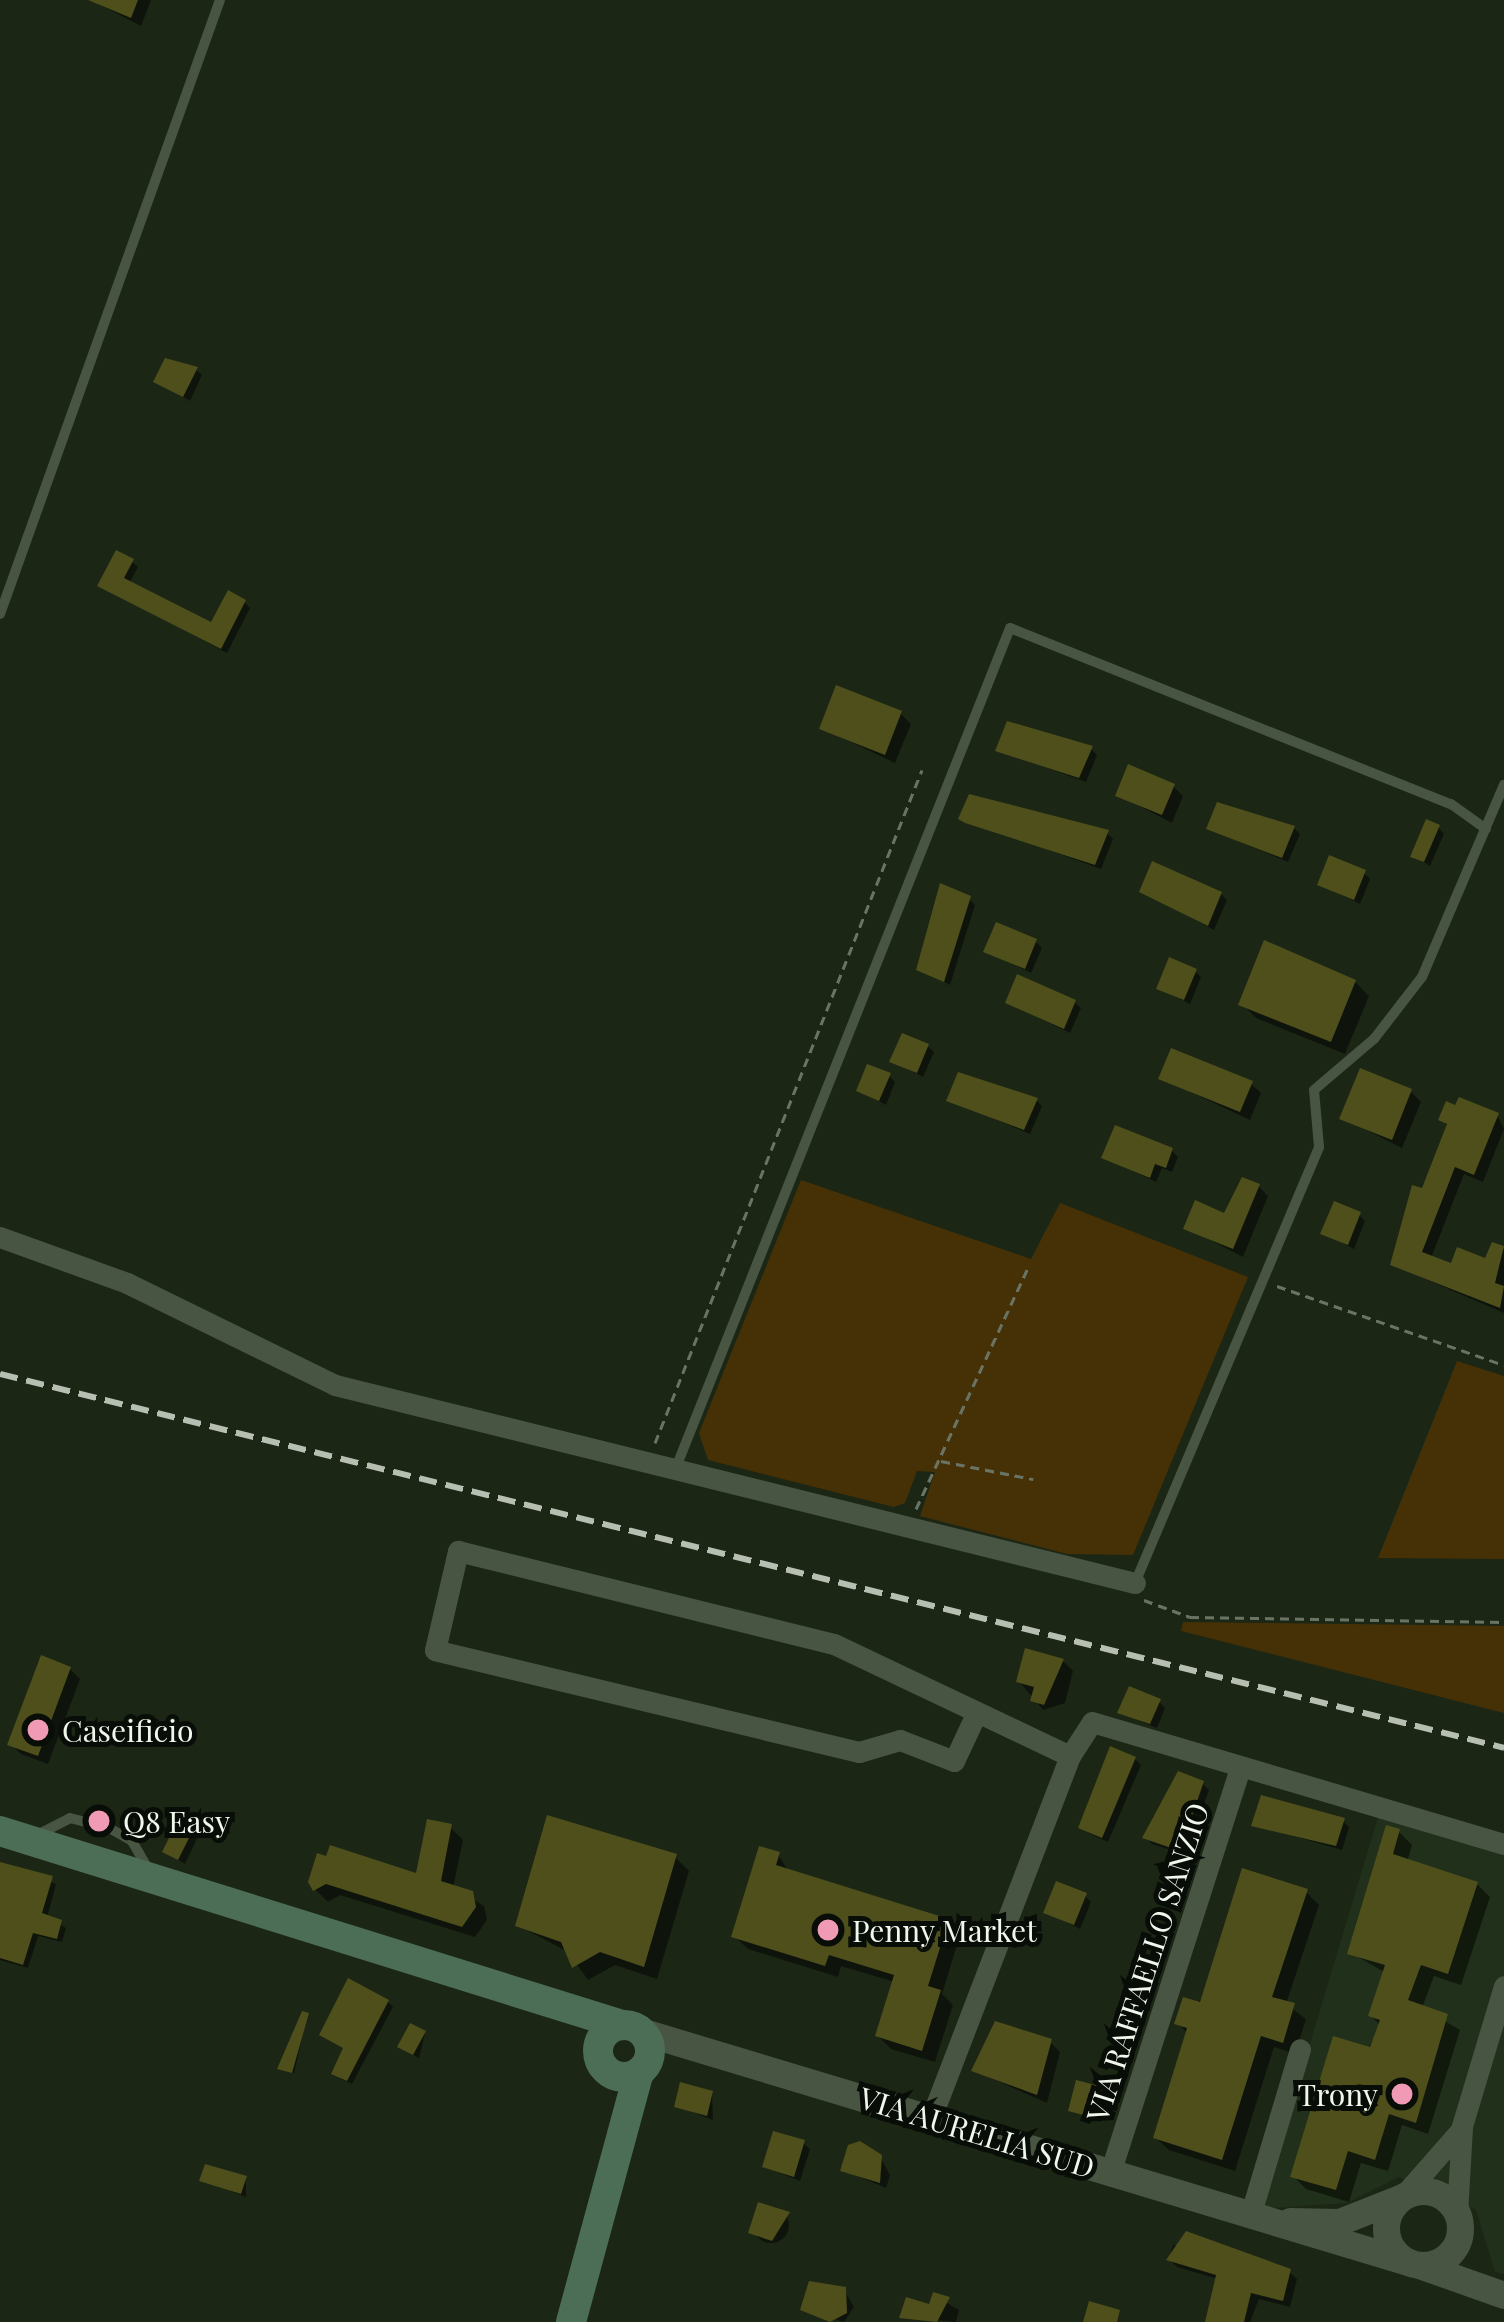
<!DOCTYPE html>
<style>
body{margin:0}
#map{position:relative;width:1504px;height:2322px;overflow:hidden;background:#1b2615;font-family:"Playfair Display",serif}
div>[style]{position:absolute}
.built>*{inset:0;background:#21301a}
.green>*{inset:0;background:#463107}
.shadow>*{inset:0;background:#0007}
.round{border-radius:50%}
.building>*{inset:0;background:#4f4f1c}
.path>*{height:3px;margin-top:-1.5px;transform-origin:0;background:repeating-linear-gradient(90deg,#6a7465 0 9px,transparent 0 15px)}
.service>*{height:10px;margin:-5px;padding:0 5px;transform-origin:5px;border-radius:5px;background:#485543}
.minor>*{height:21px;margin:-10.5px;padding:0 10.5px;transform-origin:10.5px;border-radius:10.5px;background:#485543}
.tertiary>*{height:27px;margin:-13.5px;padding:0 13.5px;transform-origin:13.5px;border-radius:13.5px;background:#485543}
.tertiary>.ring{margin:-13.5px;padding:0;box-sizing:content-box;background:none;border:27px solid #485543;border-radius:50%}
.secondary>*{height:30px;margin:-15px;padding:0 15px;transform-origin:15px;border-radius:15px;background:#4c6d56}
.secondary>.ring{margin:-15px;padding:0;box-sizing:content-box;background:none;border:30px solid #4c6d56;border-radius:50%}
.rail>*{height:6px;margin-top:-3px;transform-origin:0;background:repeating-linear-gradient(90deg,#b7bfb3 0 18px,transparent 0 27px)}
.dots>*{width:33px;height:33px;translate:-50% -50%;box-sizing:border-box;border:6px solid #080d07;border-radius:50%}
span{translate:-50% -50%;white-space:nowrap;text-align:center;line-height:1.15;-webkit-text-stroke:10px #080d07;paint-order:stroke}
.poi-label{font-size:30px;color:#f0f8ed}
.left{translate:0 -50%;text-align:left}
.right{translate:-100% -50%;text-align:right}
.street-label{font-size:30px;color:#f0f8ed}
</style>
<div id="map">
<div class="built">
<i style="clip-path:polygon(1379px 1814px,1504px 1850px,1504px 2274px,1495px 2272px,1476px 2210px,1399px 2177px,1347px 2203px,1260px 2209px)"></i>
</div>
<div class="green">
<i style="clip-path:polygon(801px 1180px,1031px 1259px,1060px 1203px,1248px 1277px,1133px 1555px,1067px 1554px,920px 1516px,935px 1472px,917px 1471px,905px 1503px,894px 1507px,708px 1460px,699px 1433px)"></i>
<i style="clip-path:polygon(1457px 1361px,1504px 1376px,1504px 1559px,1378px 1558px)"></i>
<i style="clip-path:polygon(1183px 1622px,1504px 1626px,1504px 1713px,1181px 1631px)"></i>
</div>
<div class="shadow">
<i style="clip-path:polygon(151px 0,141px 26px,95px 2px,95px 0)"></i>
<i style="clip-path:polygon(196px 370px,202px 375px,190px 401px,157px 381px)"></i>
<i style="clip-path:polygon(132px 562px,138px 567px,129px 584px,213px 626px,244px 602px,250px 608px,227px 653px,101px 586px)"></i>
<i style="clip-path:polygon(901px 714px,911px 724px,895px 763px,822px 728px)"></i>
<i style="clip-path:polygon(1091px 749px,1097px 755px,1086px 782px,998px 750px)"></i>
<i style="clip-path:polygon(1173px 786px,1183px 796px,1172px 823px,1118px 795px)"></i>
<i style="clip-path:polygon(961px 818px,1107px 833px,1113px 839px,1101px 869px)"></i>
<i style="clip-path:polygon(1438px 827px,1444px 834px,1430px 866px,1414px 856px)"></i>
<i style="clip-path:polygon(1294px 828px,1300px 834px,1288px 862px,1210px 829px)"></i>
<i style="clip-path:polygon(1364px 873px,1370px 879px,1360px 904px,1320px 884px)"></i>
<i style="clip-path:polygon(1142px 891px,1221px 894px,1227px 900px,1214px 930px)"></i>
<i style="clip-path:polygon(969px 899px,975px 905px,950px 985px,920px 969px)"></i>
<i style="clip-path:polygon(1036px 942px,1042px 948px,1031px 973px,987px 952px)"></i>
<i style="clip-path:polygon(1195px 971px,1201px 977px,1190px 1004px,1160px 988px)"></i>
<i style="clip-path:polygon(1355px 982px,1369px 996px,1345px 1054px,1256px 1018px,1242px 1004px)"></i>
<i style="clip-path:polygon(1074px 1002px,1081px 1008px,1070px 1033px,1008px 1003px)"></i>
<i style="clip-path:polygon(927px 1046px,934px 1052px,923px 1077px,893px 1061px)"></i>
<i style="clip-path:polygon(889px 1076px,895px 1082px,886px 1105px,859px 1090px)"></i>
<i style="clip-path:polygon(1161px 1078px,1251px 1084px,1261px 1093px,1250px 1120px)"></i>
<i style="clip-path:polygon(1411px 1092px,1421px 1102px,1402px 1148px,1343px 1118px)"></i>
<i style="clip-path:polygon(950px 1100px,1036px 1100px,1042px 1106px,1030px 1134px)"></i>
<i style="clip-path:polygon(1497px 1115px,1504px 1129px,1483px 1182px,1464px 1174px,1431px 1258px,1453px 1267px,1487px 1262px,1493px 1245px,1504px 1250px,1504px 1313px,1393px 1265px,1449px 1127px,1442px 1120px)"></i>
<i style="clip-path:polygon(1172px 1151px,1178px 1157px,1172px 1172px,1162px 1168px,1156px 1182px,1105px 1158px)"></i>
<i style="clip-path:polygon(1258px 1186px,1268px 1196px,1243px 1257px,1187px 1228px,1225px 1216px)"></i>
<i style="clip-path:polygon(1359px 1215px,1365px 1221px,1354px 1249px,1324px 1233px)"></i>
<i style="clip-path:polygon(1063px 1661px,1073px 1671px,1065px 1703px,1043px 1710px,1019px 1681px)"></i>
<i style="clip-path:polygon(70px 1669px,80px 1679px,48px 1764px,21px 1754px,11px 1744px)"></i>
<i style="clip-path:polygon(1159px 1702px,1165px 1708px,1157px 1728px,1121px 1713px)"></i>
<i style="clip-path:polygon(1135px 1759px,1141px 1765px,1108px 1842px,1088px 1833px,1082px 1827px)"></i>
<i style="clip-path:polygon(1203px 1784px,1209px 1790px,1186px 1855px,1152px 1844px,1146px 1838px,1153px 1816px,1162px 1819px)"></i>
<i style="clip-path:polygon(1343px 1821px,1349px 1827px,1342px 1850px,1255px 1825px)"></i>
<i style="clip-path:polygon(196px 1822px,202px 1828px,185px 1864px,166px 1851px)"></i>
<i style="clip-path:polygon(450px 1827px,463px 1840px,453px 1888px,484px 1906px,487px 1920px,475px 1937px,340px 1895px,328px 1902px,316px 1890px,319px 1857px,418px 1877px)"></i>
<i style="clip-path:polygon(1399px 1832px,1412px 1845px,1407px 1862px,1477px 1884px,1490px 1897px,1461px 1985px,1434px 1976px,1422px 2008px,1460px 2030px,1428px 2134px,1402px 2125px,1388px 2171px,1361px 2163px,1349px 2202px,1306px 2189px,1293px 2176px,1381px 2026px,1371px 2016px,1386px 1973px,1351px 1953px)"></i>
<i style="clip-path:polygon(778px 1855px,790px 1873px,947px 1922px,960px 1935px,942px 1994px,953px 2005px,935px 2062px,891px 2049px,878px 2036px,895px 1982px,841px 1966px,838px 1977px,748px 1949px,734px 1936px)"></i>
<i style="clip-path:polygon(675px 1857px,689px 1871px,657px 1979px,615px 1965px,588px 1980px,568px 1952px,519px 1926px)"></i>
<i style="clip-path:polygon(0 1862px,56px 1884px,47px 1918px,66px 1928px,62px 1942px,38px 1936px,28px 1968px,0 1960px)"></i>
<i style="clip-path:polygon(1306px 1892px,1319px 1905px,1286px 2004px,1306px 2019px,1295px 2054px,1274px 2047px,1235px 2171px,1169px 2150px,1156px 2138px,1188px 2034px,1178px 2023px)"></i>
<i style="clip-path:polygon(1085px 1896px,1091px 1902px,1080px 1929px,1047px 1912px)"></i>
<i style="clip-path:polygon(388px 2002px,393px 2007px,352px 2084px,339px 2078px,334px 2073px,346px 2049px,323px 2035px)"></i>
<i style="clip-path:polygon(307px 2016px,294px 2073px,282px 2070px)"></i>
<i style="clip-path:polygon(425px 2033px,419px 2058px,406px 2051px)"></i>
<i style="clip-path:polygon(1050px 2042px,1060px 2052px,1047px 2103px,975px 2071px)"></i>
<i style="clip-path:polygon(1102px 2090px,1108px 2096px,1101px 2122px,1071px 2110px)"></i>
<i style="clip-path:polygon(712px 2093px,713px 2120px,677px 2106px)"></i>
<i style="clip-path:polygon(803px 2143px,810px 2149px,800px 2181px,765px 2167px)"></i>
<i style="clip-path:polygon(850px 2148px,879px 2155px,890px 2175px,886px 2188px,843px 2170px)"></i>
<i style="clip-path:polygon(246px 2179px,246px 2197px,202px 2180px)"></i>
<i class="round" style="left:753px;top:2207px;width:36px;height:36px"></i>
<i style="clip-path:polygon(1173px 2245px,1289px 2272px,1297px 2279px,1290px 2307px,1259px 2299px,1250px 2322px,1210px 2322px,1218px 2279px,1177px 2267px,1169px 2259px)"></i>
<i style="clip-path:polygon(844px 2290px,854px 2307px,844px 2322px,804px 2309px)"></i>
<i style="clip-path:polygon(935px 2296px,959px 2310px,956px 2322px,903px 2317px,931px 2308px)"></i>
</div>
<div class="building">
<i style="clip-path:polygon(88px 0,138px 0,131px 18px)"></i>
<i style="clip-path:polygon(165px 358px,198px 367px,183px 397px,153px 382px)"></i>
<i style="clip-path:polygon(116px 550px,134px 559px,124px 578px,211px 622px,228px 590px,246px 600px,221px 649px,97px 586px)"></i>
<i style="clip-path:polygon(836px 685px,902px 711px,885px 755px,819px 729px)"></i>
<i style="clip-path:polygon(1007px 721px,1093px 746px,1079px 778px,995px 751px)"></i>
<i style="clip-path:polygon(1128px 764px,1175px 784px,1162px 815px,1115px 796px)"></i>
<i style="clip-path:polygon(969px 794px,1109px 830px,1095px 865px,965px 823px,958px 819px)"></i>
<i style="clip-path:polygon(1217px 802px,1295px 826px,1282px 858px,1206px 829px)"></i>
<i style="clip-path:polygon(1426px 819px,1440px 825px,1424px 862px,1410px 857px)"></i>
<i style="clip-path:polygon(1329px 855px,1366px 870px,1354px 900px,1317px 885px)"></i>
<i style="clip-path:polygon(1152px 861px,1222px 892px,1208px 926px,1139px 892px)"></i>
<i style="clip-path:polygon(940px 883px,971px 896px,944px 982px,916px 970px)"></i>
<i style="clip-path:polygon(996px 922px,1037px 939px,1025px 969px,983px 952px)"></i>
<i style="clip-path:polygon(1264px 940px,1356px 980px,1331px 1042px,1238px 1005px)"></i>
<i style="clip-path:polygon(1169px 957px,1197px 969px,1184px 1000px,1156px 989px)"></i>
<i style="clip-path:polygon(1017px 974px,1076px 1000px,1064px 1029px,1005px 1003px)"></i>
<i style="clip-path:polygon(902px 1033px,929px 1044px,917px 1073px,889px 1062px)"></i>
<i style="clip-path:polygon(1171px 1048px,1253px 1081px,1240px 1112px,1158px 1079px)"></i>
<i style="clip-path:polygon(867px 1064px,891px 1073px,879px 1101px,856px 1091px)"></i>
<i style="clip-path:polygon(1360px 1068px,1412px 1089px,1392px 1140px,1339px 1119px)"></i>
<i style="clip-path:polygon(958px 1072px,1038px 1098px,1024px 1130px,946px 1101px)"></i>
<i style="clip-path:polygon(1459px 1097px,1499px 1113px,1474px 1175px,1455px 1167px,1422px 1252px,1451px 1263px,1457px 1247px,1485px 1258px,1492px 1242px,1504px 1246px,1495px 1283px,1504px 1286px,1500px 1308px,1390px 1265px,1412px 1185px,1422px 1188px,1447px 1124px,1438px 1120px,1446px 1101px,1455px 1105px)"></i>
<i style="clip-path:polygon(1115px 1125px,1173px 1148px,1166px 1168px,1155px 1164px,1150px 1178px,1101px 1158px)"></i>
<i style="clip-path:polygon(1242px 1177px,1260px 1184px,1233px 1249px,1183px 1229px,1195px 1200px,1224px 1213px)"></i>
<i style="clip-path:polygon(1334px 1201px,1361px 1212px,1348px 1245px,1320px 1234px)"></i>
<i style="clip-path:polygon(1025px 1648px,1064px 1659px,1044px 1705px,1030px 1701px,1034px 1687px,1016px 1682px)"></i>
<i style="clip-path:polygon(41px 1655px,71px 1667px,38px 1756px,7px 1745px)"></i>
<i style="clip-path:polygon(1129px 1686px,1161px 1699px,1150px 1724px,1117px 1713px)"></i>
<i style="clip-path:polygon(1110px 1746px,1136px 1757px,1102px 1838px,1078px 1828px)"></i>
<i style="clip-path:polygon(1178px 1771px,1204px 1781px,1180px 1851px,1142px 1838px)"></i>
<i style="clip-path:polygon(1261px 1795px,1345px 1818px,1336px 1846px,1251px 1826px)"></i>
<i style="clip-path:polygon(182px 1812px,198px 1820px,178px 1860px,162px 1852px)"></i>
<i style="clip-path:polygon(547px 1815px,677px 1854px,644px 1967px,600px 1952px,572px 1968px,561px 1942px,515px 1926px)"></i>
<i style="clip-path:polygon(427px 1819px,452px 1824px,441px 1881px,473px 1891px,476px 1907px,462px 1927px,326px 1884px,313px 1891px,308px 1882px,317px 1853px,326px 1856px,330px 1845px,416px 1873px)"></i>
<i style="clip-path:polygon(1386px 1825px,1400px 1829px,1393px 1854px,1478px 1882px,1448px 1974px,1421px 1965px,1408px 2000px,1448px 2014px,1416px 2123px,1389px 2114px,1375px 2160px,1348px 2151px,1336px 2190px,1290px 2177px,1333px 2036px,1370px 2047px,1380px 2020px,1368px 2016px,1385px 1965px,1347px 1954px)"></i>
<i style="clip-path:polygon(759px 1846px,780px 1852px,776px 1865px,949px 1919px,928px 1986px,941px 1990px,922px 2051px,875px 2036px,894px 1975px,829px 1955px,825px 1966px,731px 1937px)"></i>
<i style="clip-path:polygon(0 1862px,53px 1876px,42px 1913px,62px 1920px,57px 1939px,33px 1933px,23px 1965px,0 1958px)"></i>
<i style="clip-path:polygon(1242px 1868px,1308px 1889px,1272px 1997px,1295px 2003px,1283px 2043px,1261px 2036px,1222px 2160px,1153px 2138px,1187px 2028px,1174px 2024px,1183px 1997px,1200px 2002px)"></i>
<i style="clip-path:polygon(1056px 1881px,1087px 1893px,1074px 1925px,1043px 1913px)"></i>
<i style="clip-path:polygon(348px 1978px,389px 2000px,347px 2081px,331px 2074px,343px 2048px,319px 2035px)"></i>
<i style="clip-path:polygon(302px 2011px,309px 2013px,292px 2073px,277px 2069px)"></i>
<i style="clip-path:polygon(995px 2021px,1052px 2039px,1037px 2095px,971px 2071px)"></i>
<i style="clip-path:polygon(410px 2023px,426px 2031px,413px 2055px,397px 2047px)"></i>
<i style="clip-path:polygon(1076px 2080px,1103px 2087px,1095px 2118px,1068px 2111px)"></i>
<i style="clip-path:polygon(680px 2082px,713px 2091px,707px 2116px,674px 2107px)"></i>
<i style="clip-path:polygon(773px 2131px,805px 2140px,794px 2177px,762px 2167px)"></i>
<i style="clip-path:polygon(860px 2141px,882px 2155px,880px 2183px,840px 2171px,848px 2145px)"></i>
<i style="clip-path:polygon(205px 2164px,247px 2176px,241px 2194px,199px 2181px)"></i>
<i style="clip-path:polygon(758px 2202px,790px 2212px,772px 2241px,748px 2233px)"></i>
<i style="clip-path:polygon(1186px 2231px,1291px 2269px,1283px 2301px,1251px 2293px,1244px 2322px,1205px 2322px,1216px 2275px,1166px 2260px)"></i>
<i style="clip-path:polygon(809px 2281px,846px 2287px,847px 2313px,830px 2322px,800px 2310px)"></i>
<i style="clip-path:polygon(933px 2292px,950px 2297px,937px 2322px,899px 2318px,906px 2297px,929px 2304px)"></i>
<i style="clip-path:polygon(1089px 2301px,1120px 2310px,1117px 2322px,1083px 2322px)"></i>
</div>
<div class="path">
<i style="left:1277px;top:1286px;width:240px;rotate:19.2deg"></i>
<i style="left:655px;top:1443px;width:724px;rotate:-68.36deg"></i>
<i style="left:941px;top:1461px;width:94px;rotate:11.1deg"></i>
<i style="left:916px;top:1509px;width:266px;rotate:-65.1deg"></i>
<i style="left:1144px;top:1600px;width:49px;rotate:20.3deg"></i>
<i style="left:1190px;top:1617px;width:314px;rotate:0.9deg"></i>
</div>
<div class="service">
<i style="left:0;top:614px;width:652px;rotate:-70.29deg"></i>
<i style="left:675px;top:1470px;width:906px;rotate:-68.3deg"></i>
<i style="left:1010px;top:628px;width:475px;rotate:21.8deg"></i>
<i style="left:1451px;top:804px;width:43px;rotate:35.5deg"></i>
<i style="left:1135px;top:1583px;width:473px;rotate:-67.1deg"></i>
<i style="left:1319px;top:1147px;width:57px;rotate:-95deg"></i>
<i style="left:1314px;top:1090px;width:79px;rotate:-40.4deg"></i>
<i style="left:1374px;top:1039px;width:78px;rotate:-52.3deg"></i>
<i style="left:1422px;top:977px;width:209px;rotate:-66.9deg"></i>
<i style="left:37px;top:1835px;width:37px;rotate:-27deg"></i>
<i style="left:70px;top:1818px;width:40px;rotate:14.4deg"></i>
<i style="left:109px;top:1828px;width:26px;rotate:29deg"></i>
<i style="left:132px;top:1841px;width:34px;rotate:60deg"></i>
</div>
<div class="minor">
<i style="left:0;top:1237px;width:135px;rotate:19.9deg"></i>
<i style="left:127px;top:1283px;width:232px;rotate:26.1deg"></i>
<i style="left:335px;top:1385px;width:824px;rotate:13.9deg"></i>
<i style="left:976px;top:1714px;width:52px;rotate:115.1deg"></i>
<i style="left:954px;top:1761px;width:58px;rotate:-158.7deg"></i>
<i style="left:900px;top:1740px;width:43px;rotate:163.7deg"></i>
<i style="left:859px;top:1752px;width:436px;rotate:-166.5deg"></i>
<i style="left:435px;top:1650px;width:102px;rotate:-76.9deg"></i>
<i style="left:458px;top:1551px;width:387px;rotate:13.9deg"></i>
<i style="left:834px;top:1644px;width:261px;rotate:25.4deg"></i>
<i style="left:931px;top:2118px;width:388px;rotate:-69deg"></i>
<i style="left:1070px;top:1756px;width:40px;rotate:-57.1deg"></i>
<i style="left:1092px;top:1722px;width:430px;rotate:16.5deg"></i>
<i style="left:1110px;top:2173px;width:424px;rotate:-72.2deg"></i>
<i style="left:1403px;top:2196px;width:85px;rotate:-48.8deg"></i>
<i style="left:1457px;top:2214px;width:88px;rotate:-86.7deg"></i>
<i style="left:1462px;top:2126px;width:146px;rotate:-73.3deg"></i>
<i style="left:1250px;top:2216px;width:174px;rotate:-73.3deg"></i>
</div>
<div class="tertiary">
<i style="left:640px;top:2031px;width:802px;rotate:16.74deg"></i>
<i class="ring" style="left:1386px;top:2191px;width:47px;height:47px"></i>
<i style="left:1290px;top:2221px;width:49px;rotate:1.2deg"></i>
<i style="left:1339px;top:2222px;width:68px;rotate:-21.6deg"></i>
<i style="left:1419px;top:2265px;width:90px;rotate:19.4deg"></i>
</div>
<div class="secondary">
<i style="left:0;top:1831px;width:652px;rotate:17.32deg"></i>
<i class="ring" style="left:598px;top:2025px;width:22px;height:22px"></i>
<i style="left:571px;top:2322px;width:259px;rotate:-74.8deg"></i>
</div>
<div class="rail">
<i style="left:0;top:1374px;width:1550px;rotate:13.96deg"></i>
</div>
<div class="dots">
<i style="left:38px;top:1730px;background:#f09ab5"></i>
<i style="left:99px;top:1821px;background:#f09ab5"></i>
<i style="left:828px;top:1930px;background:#f09ab5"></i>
<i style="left:1402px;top:2094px;background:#f09ab5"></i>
</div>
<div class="poi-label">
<span class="left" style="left:62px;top:1730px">Caseificio</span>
<span class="left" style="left:123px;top:1821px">Q8 Easy</span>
<span class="left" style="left:852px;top:1930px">Penny Market</span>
<span class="right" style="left:1378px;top:2094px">Trony</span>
</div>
<div class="street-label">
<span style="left:1147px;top:1962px;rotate:-72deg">VIA RAFFAELLO SANZIO</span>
<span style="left:977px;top:2132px;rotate:17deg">VIA AURELIA SUD</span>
</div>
</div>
